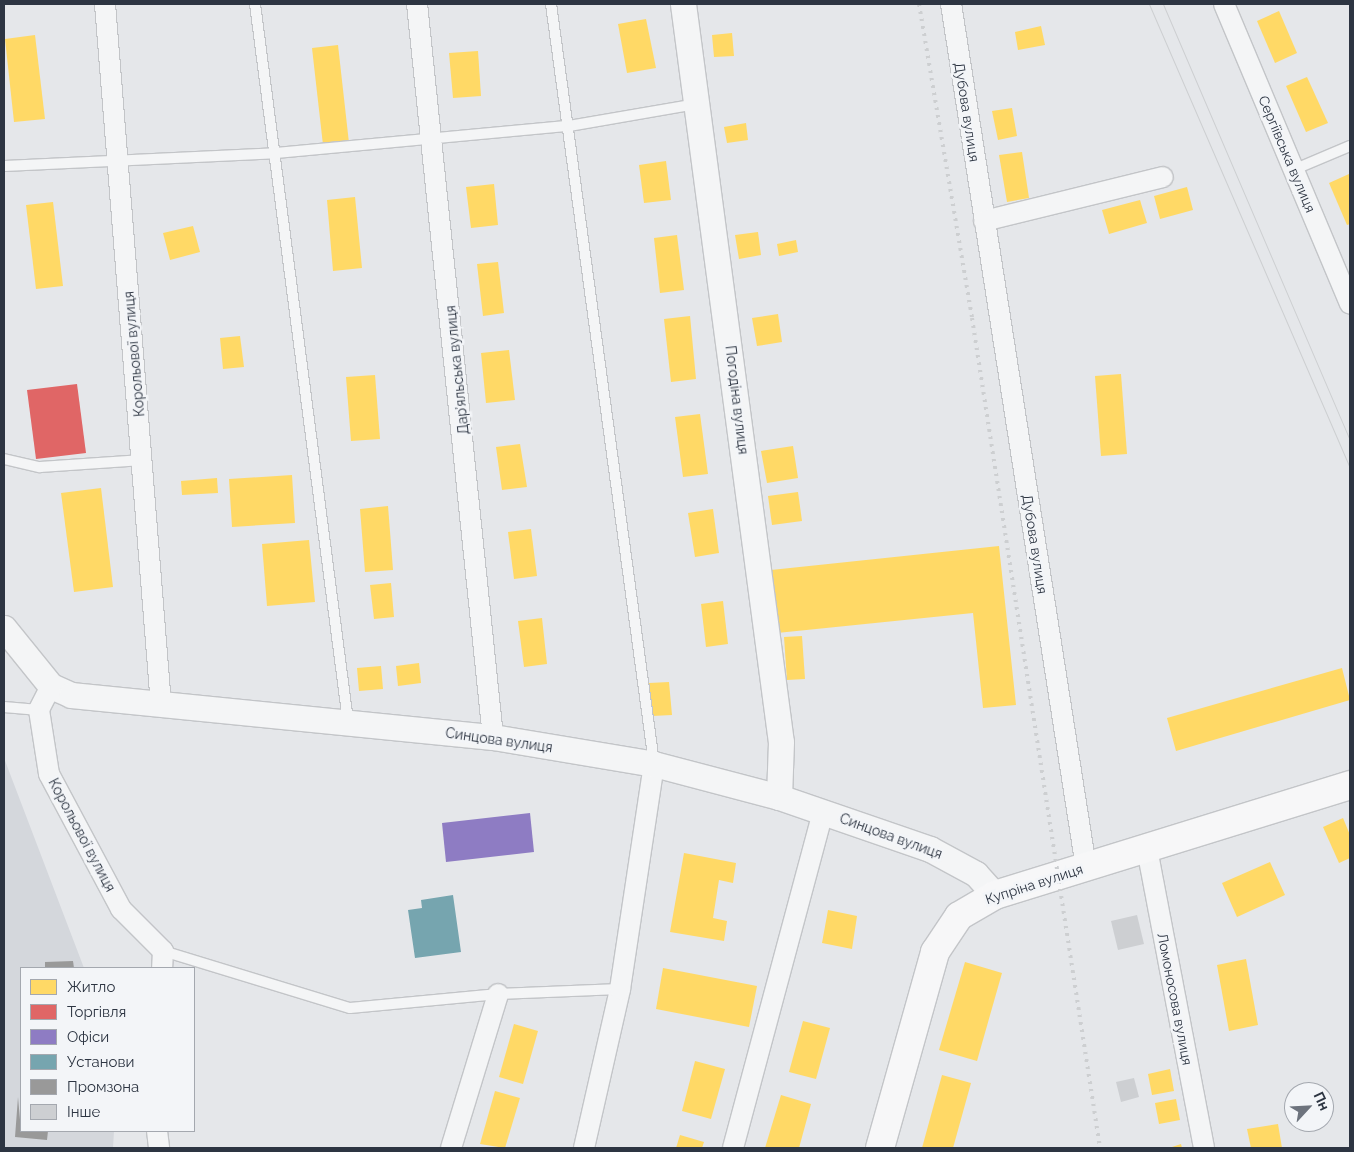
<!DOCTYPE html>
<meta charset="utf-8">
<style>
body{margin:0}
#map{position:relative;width:1354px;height:1152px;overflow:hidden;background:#e5e7ea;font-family:Raleway,sans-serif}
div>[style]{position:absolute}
.built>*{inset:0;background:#d4d7dc}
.homes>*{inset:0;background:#ffd966}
.shops>*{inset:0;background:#e06666}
.offices>*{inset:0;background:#8e7cc3}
.public>*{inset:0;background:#76a5af}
.industry>*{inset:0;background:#999}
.building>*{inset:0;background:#cdcfd2}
.roads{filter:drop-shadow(1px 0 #c3c5c8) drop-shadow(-1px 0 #c3c5c8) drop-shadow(0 1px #c3c5c8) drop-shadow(0 -1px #c3c5c8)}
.service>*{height:10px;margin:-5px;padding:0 5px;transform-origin:5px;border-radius:5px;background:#f4f5f6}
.minor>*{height:20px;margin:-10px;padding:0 10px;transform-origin:10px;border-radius:10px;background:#f4f5f6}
.tertiary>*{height:25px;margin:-12.5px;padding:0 12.5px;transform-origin:12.5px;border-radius:12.5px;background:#f4f5f6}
.secondary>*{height:28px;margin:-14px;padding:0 14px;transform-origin:14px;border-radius:14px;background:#f7f7f8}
.tram>*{height:1px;margin:-0.5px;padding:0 0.5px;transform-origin:0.5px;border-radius:0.5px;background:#cdcfd1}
.rail>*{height:4px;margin-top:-2px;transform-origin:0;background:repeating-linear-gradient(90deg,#cdcfd1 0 2.5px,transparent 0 7.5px)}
span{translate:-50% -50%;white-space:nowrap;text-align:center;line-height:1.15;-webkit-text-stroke:5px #f3f5f8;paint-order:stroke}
.street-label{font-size:14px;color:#2d3542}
.frame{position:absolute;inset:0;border:5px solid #2d3542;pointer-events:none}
.legend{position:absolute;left:20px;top:967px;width:175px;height:165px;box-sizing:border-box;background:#f3f5f8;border:1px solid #a4a8af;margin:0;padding:6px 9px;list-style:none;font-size:15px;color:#2d3542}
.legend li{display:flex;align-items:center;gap:10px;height:25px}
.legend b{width:25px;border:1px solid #a4a8af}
.north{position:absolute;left:1284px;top:1082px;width:50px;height:50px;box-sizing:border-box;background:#f3f5f8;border:1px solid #a4a8af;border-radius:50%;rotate:65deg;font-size:14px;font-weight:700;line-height:20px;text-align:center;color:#2d3542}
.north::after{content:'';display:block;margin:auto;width:18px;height:22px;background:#6d737d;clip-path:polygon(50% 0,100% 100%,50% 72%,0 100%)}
</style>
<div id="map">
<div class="built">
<i style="clip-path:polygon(4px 758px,84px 968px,21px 968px,21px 1131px,114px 1131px,113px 1148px,4px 1148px)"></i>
</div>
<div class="homes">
<i style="clip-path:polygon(1279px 11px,1297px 53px,1275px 63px,1257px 21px)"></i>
<i style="clip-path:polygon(646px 19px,656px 68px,627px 73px,618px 24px)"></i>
<i style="clip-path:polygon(1041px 26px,1045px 45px,1018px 50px,1015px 32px)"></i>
<i style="clip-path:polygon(732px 33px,734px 56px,714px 57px,712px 35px)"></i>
<i style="clip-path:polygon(35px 35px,45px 119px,14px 122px,5px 39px)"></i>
<i style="clip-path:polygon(338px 45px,349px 143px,323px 145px,312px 48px)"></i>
<i style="clip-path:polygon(478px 51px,481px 96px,453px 98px,449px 53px)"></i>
<i style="clip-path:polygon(1307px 77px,1328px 123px,1306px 132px,1286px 86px)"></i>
<i style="clip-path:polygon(1012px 108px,1017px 136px,998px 140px,992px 111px)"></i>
<i style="clip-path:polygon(746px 123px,748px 140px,727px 143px,724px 127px)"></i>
<i style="clip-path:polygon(1022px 152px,1029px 198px,1007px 202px,999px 155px)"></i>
<i style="clip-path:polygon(666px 161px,671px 200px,644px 203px,639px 165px)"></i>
<i style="clip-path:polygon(1349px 174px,1350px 224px,1347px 225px,1329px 183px)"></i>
<i style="clip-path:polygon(494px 184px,498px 225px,471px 228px,466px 187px)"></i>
<i style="clip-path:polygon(1187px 187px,1193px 210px,1160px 219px,1154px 196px)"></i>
<i style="clip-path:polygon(355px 197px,362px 268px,333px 271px,327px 200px)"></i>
<i style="clip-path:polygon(1140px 200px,1147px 223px,1109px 234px,1102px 210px)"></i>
<i style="clip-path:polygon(53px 202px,63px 286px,36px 289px,26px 205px)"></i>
<i style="clip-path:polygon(193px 226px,200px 252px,170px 260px,163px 233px)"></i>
<i style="clip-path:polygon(758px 232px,761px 255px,739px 259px,735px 235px)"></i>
<i style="clip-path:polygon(677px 235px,684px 290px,660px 293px,654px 238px)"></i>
<i style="clip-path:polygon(796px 240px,798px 252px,779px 256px,777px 244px)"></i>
<i style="clip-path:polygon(498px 262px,504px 313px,483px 316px,477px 264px)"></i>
<i style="clip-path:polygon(778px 314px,782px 342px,757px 346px,752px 318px)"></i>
<i style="clip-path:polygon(690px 316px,696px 379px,671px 382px,664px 319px)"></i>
<i style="clip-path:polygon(240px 336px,244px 367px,223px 369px,220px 338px)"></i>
<i style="clip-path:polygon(509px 350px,515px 400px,486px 403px,481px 353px)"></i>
<i style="clip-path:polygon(1121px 374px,1127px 454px,1101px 456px,1095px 376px)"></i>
<i style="clip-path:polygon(375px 375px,380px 439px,351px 441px,346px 377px)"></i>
<i style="clip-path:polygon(700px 414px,708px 474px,683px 477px,675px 417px)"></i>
<i style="clip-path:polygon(520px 444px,527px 487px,502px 490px,496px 447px)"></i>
<i style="clip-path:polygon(793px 446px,798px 478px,767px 483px,761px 451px)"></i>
<i style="clip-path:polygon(292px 475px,295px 523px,232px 527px,229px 479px)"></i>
<i style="clip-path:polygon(217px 478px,218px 493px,182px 495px,181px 481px)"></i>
<i style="clip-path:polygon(101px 488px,113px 587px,74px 592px,61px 493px)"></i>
<i style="clip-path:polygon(798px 492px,802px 521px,772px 525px,768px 496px)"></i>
<i style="clip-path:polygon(388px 506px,393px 570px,365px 572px,360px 509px)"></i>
<i style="clip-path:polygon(713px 509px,719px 553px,695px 557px,688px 513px)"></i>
<i style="clip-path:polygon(531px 529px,537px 576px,514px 579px,508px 532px)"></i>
<i style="clip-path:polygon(309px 540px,315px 602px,267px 606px,262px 544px)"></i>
<i style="clip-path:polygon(999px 546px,1016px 705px,983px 708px,973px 613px,777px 633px,771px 570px)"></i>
<i style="clip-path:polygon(391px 583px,394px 617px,374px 619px,370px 585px)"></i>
<i style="clip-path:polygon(723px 601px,728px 644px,706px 647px,701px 604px)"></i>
<i style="clip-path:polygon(542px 618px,547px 664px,524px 667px,518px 621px)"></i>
<i style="clip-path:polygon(802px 636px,805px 679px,787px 680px,784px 637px)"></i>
<i style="clip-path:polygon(419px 663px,421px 683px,398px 686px,396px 666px)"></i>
<i style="clip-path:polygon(381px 666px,383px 689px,359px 691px,357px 668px)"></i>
<i style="clip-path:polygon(1342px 668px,1350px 700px,1176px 751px,1167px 718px)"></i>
<i style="clip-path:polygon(669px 682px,672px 715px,652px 716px,649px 683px)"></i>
<i style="clip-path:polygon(1343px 818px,1350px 835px,1350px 858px,1339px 863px,1323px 827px)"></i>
<i style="clip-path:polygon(684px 853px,736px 863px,733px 883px,719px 880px,713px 918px,727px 921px,724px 941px,670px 932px)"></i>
<i style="clip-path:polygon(1270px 862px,1285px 895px,1237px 917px,1222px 883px)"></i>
<i style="clip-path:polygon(828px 910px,857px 916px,852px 949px,822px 943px)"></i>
<i style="clip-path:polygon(1246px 959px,1258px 1025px,1229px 1031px,1217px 965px)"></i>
<i style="clip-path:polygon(965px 962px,1002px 973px,977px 1061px,939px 1050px)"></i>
<i style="clip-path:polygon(663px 968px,757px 986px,749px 1027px,656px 1009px)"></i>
<i style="clip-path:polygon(803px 1021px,830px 1028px,816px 1079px,789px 1072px)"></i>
<i style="clip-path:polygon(514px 1024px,538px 1031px,523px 1084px,499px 1077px)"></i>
<i style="clip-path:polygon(695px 1061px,725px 1069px,711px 1119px,682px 1111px)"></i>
<i style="clip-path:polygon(1170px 1069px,1174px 1091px,1152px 1095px,1148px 1074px)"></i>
<i style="clip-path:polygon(942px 1075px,971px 1083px,953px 1148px,922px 1148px)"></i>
<i style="clip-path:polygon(495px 1091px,520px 1098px,505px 1148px,480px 1144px)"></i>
<i style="clip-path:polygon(781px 1095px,811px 1104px,799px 1148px,765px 1148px)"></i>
<i style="clip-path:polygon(1176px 1099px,1180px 1120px,1159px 1124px,1155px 1103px)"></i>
<i style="clip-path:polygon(1278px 1124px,1282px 1148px,1251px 1148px,1247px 1129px)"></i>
<i style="clip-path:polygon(680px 1135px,704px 1142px,702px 1148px,676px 1148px)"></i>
<i style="clip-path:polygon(1181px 1144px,1182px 1148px,1169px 1148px)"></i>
</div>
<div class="shops">
<i style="clip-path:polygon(77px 384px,86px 453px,36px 459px,27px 390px)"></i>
</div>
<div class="offices">
<i style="clip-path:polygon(530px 813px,534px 852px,446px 862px,442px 823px)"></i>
</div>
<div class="public">
<i style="clip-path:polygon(453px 895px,461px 952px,415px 958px,408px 910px,422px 908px,421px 900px)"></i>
</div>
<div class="industry">
<i style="clip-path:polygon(73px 961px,74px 968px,45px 968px,45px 962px)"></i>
<i style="clip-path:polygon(18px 1097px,21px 1131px,48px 1131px,47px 1140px,15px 1137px)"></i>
</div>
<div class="building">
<i style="clip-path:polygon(1137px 915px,1144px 944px,1118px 950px,1111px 921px)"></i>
<i style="clip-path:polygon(1134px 1078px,1139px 1097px,1121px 1102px,1116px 1082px)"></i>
</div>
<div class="roads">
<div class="service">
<i style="left:255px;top:4px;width:723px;rotate:82.61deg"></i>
<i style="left:551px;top:4px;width:766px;rotate:82.27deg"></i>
<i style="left:4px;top:166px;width:272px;rotate:-2.7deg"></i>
<i style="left:276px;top:153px;width:294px;rotate:-5.3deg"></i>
<i style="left:569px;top:126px;width:130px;rotate:-9.8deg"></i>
<i style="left:1293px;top:170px;width:62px;rotate:-22.8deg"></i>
<i style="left:4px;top:459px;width:37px;rotate:13deg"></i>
<i style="left:40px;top:467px;width:103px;rotate:-3.9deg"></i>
<i style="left:4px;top:707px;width:35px;rotate:5deg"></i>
<i style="left:163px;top:951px;width:195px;rotate:17deg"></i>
<i style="left:350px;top:1008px;width:149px;rotate:-5.4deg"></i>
<i style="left:498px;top:994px;width:122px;rotate:-2.3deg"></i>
</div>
<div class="minor">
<i style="left:105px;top:4px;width:703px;rotate:85.43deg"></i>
<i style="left:417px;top:4px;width:737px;rotate:84.08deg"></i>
<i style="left:951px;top:4px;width:873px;rotate:81.11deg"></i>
<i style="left:1224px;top:4px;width:325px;rotate:67.2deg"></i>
<i style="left:984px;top:221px;width:184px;rotate:-13.8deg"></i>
<i style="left:51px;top:686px;width:27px;rotate:117deg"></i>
<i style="left:39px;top:710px;width:65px;rotate:81.1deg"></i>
<i style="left:49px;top:774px;width:153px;rotate:61.9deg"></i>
<i style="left:121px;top:909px;width:59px;rotate:45deg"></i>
<i style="left:163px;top:951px;width:17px;rotate:93deg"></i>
<i style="left:1147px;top:849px;width:304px;rotate:79.2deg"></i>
<i style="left:157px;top:1131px;width:17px;rotate:83deg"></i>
<i style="left:451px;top:1148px;width:161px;rotate:-73deg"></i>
<i style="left:584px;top:1148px;width:163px;rotate:-77.2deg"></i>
<i style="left:620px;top:989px;width:228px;rotate:-81.4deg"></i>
<i style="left:733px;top:1148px;width:348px;rotate:-75deg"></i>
</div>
<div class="tertiary">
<i style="left:683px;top:4px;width:744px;rotate:82.44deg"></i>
<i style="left:781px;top:742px;width:55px;rotate:92.1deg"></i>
<i style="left:4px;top:628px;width:75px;rotate:51deg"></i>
<i style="left:51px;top:686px;width:22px;rotate:24deg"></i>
<i style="left:71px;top:695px;width:424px;rotate:5.7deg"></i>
<i style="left:493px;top:737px;width:163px;rotate:9.5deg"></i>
<i style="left:654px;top:764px;width:129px;rotate:14.8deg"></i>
<i style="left:779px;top:797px;width:160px;rotate:19deg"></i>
<i style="left:930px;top:849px;width:52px;rotate:28.5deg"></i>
<i style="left:976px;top:874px;width:28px;rotate:48deg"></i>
</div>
<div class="secondary">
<i style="left:880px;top:1148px;width:204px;rotate:-74.3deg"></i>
<i style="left:935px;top:952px;width:43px;rotate:-56.3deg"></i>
<i style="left:959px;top:916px;width:42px;rotate:-30.3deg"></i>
<i style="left:995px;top:895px;width:372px;rotate:-17.2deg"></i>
</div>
</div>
<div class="tram">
<i style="left:1149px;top:4px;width:506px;rotate:66.58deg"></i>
<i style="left:1163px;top:4px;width:475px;rotate:66.8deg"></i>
</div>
<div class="rail">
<i style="left:919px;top:4px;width:318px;rotate:80.4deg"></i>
<i style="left:972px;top:318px;width:840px;rotate:81.23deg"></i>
</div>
<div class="street-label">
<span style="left:967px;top:112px;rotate:81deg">Дубова вулиця</span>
<span style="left:1287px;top:154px;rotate:67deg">Сергіївська вулиця</span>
<span style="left:134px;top:354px;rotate:-95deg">Корольової вулиця</span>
<span style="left:457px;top:370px;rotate:-96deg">Дар’яльська вулиця</span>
<span style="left:737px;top:400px;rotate:83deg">Погодіна вулиця</span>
<span style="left:1035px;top:544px;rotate:81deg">Дубова вулиця</span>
<span style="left:499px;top:740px;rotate:8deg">Синцова вулиця</span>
<span style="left:82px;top:835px;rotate:62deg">Корольової вулиця</span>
<span style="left:891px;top:836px;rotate:20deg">Синцова вулиця</span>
<span style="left:1034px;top:884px;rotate:-18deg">Купріна вулиця</span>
<span style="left:1175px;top:999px;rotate:79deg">Ломоносова вулиця</span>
</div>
<div class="frame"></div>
<ul class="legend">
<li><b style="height:14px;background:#ffd966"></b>Житло</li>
<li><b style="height:14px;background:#e06666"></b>Торгівля</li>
<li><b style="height:14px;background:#8e7cc3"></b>Офіси</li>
<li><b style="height:14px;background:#76a5af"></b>Установи</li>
<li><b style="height:14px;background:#999"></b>Промзона</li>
<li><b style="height:14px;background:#cdcfd2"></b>Інше</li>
</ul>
<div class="north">Пн</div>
</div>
